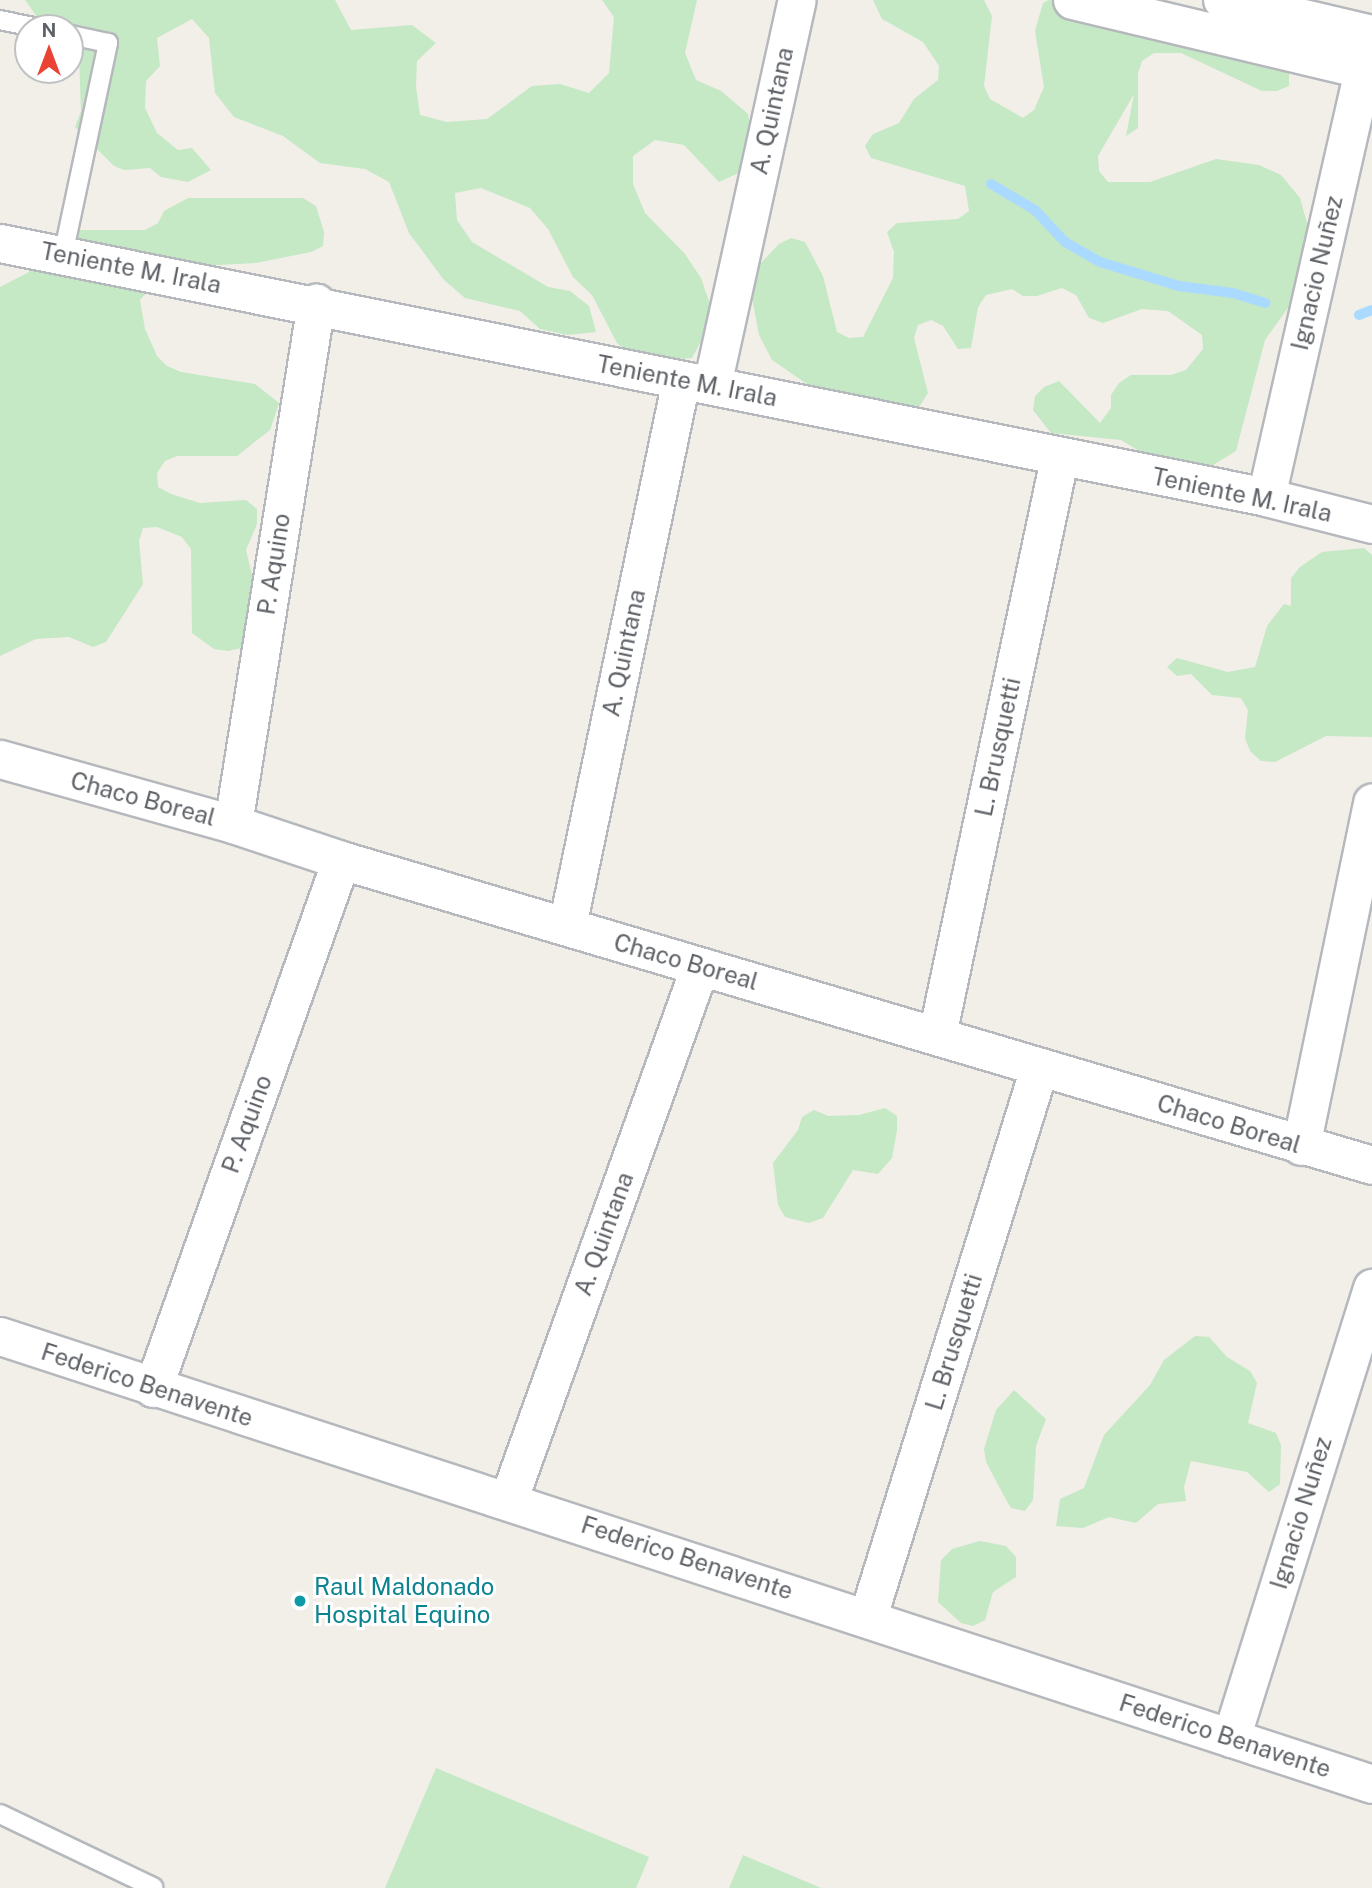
<!DOCTYPE html>
<meta charset="utf-8">
<style>
body{margin:0}
#map{position:relative;width:1372px;height:1888px;overflow:hidden;background:#f1efe8;font-family:"Public Sans",sans-serif}
div>[style]{position:absolute}
.green>*{inset:0;background:#c5e8c5}
.stream>*{height:10px;margin:-5px;padding:0 5px;transform-origin:5px;border-radius:5px;background:#aadaff}
.roads{filter:drop-shadow(2px 0 #b5b8bc) drop-shadow(-2px 0 #b5b8bc) drop-shadow(0 2px #b5b8bc) drop-shadow(0 -2px #b5b8bc)}
.lane>*{height:18px;margin:-9px;padding:0 9px;transform-origin:9px;border-radius:9px;background:#fff}
.street>*{height:37px;margin:-18.5px;padding:0 18.5px;transform-origin:18.5px;border-radius:18.5px;background:#fff}
.secondary>*{height:38px;margin:-19px;padding:0 19px;transform-origin:19px;border-radius:19px;background:#fff}
.dots>*{width:19px;height:19px;translate:-50% -50%;box-sizing:border-box;border:4px solid #fff;border-radius:50%}
span{translate:-50% -50%;white-space:nowrap;text-align:center;line-height:1.15;-webkit-text-stroke:6px #fff;paint-order:stroke}
.street-label{font-size:24px;color:#5f6368}
.culture-label{font-size:24px;color:#0d838f}
.left{translate:0 -50%;text-align:left}
.north{position:absolute;left:14px;top:14px;width:70px;height:70px;box-sizing:border-box;background:#fff;border:2px solid #bfc1c3;border-radius:50%;rotate:0deg;font-size:19px;font-weight:700;line-height:28px;text-align:center;color:#5f6368}
.north::after{content:'';display:block;margin:auto;width:24px;height:32px;background:#ea4335;clip-path:polygon(50% 0,100% 100%,50% 72%,0 100%)}
</style>
<div id="map">
<div class="green">
<i style="clip-path:polygon(25px 0,335px 0,351px 30px,412px 25px,436px 43px,417px 61px,416px 87px,420px 115px,447px 122px,487px 119px,532px 86px,560px 84px,589px 93px,609px 73px,614px 17px,602px 0,697px 0,685px 53px,696px 80px,721px 91px,748px 114px,753px 140px,745px 170px,719px 182px,684px 145px,655px 140px,633px 156px,633px 184px,645px 213px,685px 254px,701px 278px,711px 307px,705px 334px,692px 358px,640px 362px,617px 343px,592px 295px,573px 277px,548px 229px,530px 208px,481px 188px,455px 193px,457px 220px,472px 242px,548px 287px,570px 291px,589px 306px,596px 332px,568px 335px,540px 329px,520px 311px,465px 298px,444px 280px,409px 233px,389px 182px,365px 169px,320px 163px,283px 136px,234px 117px,215px 93px,209px 38px,192px 19px,157px 38px,160px 66px,146px 81px,145px 108px,157px 133px,178px 150px,192px 148px,211px 170px,188px 182px,161px 177px,150px 168px,124px 170px,114px 166px,75px 127px,81px 111px,79px 56px,70px 48px,70px 28px,45px 28px)"></i>
<i style="clip-path:polygon(873px 0,984px 0,992px 16px,984px 86px,990px 99px,1023px 118px,1034px 110px,1044px 87px,1035px 31px,1043px 3px,1049px 0,1100px 0,1275px 48px,1289px 72px,1289px 86px,1277px 91px,1262px 91px,1181px 53px,1154px 53px,1142px 61px,1138px 73px,1138px 128px,1126px 136px,1134px 94px,1098px 156px,1099px 171px,1108px 182px,1150px 182px,1216px 159px,1259px 165px,1281px 175px,1300px 198px,1312px 241px,1307px 281px,1265px 340px,1236px 451px,1213px 465px,1186px 468px,1146px 455px,1121px 440px,1051px 433px,1033px 410px,1035px 396px,1044px 387px,1059px 381px,1100px 423px,1111px 408px,1111px 395px,1119px 383px,1131px 375px,1171px 375px,1186px 370px,1203px 349px,1202px 335px,1168px 311px,1142px 309px,1103px 323px,1089px 318px,1076px 295px,1062px 288px,1037px 296px,1023px 296px,1012px 289px,986px 295px,978px 307px,971px 348px,958px 349px,943px 326px,931px 320px,918px 325px,914px 338px,928px 393px,919px 407px,863px 405px,807px 384px,772px 360px,759px 335px,751px 293px,758px 266px,779px 244px,791px 238px,805px 242px,823px 276px,837px 332px,849px 338px,863px 337px,893px 278px,894px 252px,887px 232px,897px 223px,958px 219px,969px 211px,965px 186px,871px 158px,865px 146px,873px 134px,899px 123px,914px 99px,938px 80px,939px 66px,923px 42px,882px 19px)"></i>
<i style="clip-path:polygon(188px 198px,303px 198px,316px 206px,324px 232px,323px 246px,311px 252px,256px 263px,199px 266px,149px 290px,140px 300px,145px 329px,157px 356px,167px 366px,181px 372px,255px 384px,279px 403px,270px 430px,237px 456px,177px 456px,165px 461px,157px 473px,158px 487px,171px 494px,200px 503px,246px 500px,257px 509px,257px 524px,246px 550px,256px 591px,248px 636px,241px 648px,228px 651px,214px 649px,192px 633px,191px 549px,182px 537px,157px 527px,143px 528px,139px 541px,143px 584px,106px 642px,93px 647px,69px 637px,36px 639px,0 656px,0 287px,29px 272px,48px 248px,71px 230px,145px 230px,158px 223px,164px 211px)"></i>
<i style="clip-path:polygon(1364px 548px,1372px 555px,1372px 737px,1326px 736px,1275px 762px,1261px 761px,1250px 751px,1245px 738px,1248px 710px,1241px 698px,1212px 695px,1191px 674px,1177px 676px,1167px 667px,1177px 658px,1228px 672px,1255px 667px,1267px 626px,1284px 604px,1291px 606px,1291px 578px,1300px 567px,1322px 552px)"></i>
<i style="clip-path:polygon(885px 1108px,897px 1116px,897px 1130px,892px 1158px,878px 1174px,853px 1170px,823px 1218px,809px 1223px,785px 1217px,778px 1205px,773px 1163px,798px 1130px,802px 1117px,814px 1110px,828px 1116px,859px 1115px)"></i>
<i style="clip-path:polygon(1195px 1336px,1209px 1337px,1227px 1357px,1250px 1371px,1257px 1383px,1248px 1423px,1276px 1433px,1281px 1445px,1280px 1484px,1269px 1492px,1247px 1472px,1191px 1461px,1184px 1487px,1186px 1501px,1158px 1504px,1136px 1523px,1109px 1517px,1083px 1528px,1056px 1526px,1060px 1499px,1084px 1488px,1104px 1435px,1150px 1385px,1164px 1360px)"></i>
<i style="clip-path:polygon(1014px 1390px,1046px 1419px,1036px 1446px,1033px 1500px,1025px 1511px,1011px 1508px,1004px 1496px,986px 1462px,984px 1449px,996px 1410px)"></i>
<i style="clip-path:polygon(980px 1541px,1006px 1546px,1016px 1557px,1016px 1577px,993px 1592px,985px 1620px,973px 1626px,961px 1623px,938px 1602px,941px 1560px,952px 1549px)"></i>
<i style="clip-path:polygon(436px 1768px,649px 1857px,636px 1888px,385px 1888px)"></i>
<i style="clip-path:polygon(743px 1855px,821px 1888px,729px 1888px)"></i>
</div>
<div class="stream">
<i style="left:991px;top:184px;width:51px;rotate:30.6deg"></i>
<i style="left:1035px;top:210px;width:44px;rotate:46.8deg"></i>
<i style="left:1065px;top:242px;width:40px;rotate:29.7deg"></i>
<i style="left:1100px;top:262px;width:83px;rotate:16.9deg"></i>
<i style="left:1179px;top:286px;width:54px;rotate:7.4deg"></i>
<i style="left:1233px;top:293px;width:34px;rotate:17deg"></i>
<i style="left:1359px;top:315px;width:14px;rotate:-21deg"></i>
</div>
<div class="roads">
<div class="lane">
<i style="left:0;top:20px;width:39px;rotate:12deg"></i>
<i style="left:63px;top:255px;width:217px;rotate:-78deg"></i>
<i style="left:108px;top:43px;width:39px;rotate:-168deg"></i>
<i style="left:0;top:1814px;width:170px;rotate:25.5deg"></i>
</div>
<div class="street">
<i style="left:0;top:243px;width:1291px;rotate:11.34deg"></i>
<i style="left:1266px;top:497px;width:109px;rotate:14.3deg"></i>
<i style="left:712px;top:385px;width:394px;rotate:-77.6deg"></i>
<i style="left:1266px;top:497px;width:439px;rotate:-77.2deg"></i>
<i style="left:1363px;top:69px;width:19px;rotate:-62deg"></i>
<i style="left:0;top:759px;width:242px;rotate:15.6deg"></i>
<i style="left:233px;top:824px;width:114px;rotate:18.4deg"></i>
<i style="left:341px;top:860px;width:1075px;rotate:16.48deg"></i>
<i style="left:233px;top:824px;width:528px;rotate:-80.95deg"></i>
<i style="left:567px;top:926px;width:558px;rotate:-78.21deg"></i>
<i style="left:937px;top:1035px;width:589px;rotate:-78.04deg"></i>
<i style="left:1301px;top:1146px;width:351px;rotate:-78.3deg"></i>
<i style="left:0;top:1336px;width:1443px;rotate:18.08deg"></i>
<i style="left:153px;top:1388px;width:560px;rotate:-70.4deg"></i>
<i style="left:508px;top:1501px;width:568px;rotate:-70.26deg"></i>
<i style="left:868px;top:1616px;width:574px;rotate:-72.67deg"></i>
<i style="left:1231px;top:1738px;width:472px;rotate:-72.6deg"></i>
</div>
<div class="secondary">
<i style="left:1073px;top:0;width:307px;rotate:13.4deg"></i>
<i style="left:1223px;top:0;width:153px;rotate:13.2deg"></i>
</div>
</div>
<div class="dots">
<i style="left:300px;top:1601px;background:#0f9aa8"></i>
</div>
<div class="street-label">
<span style="left:772px;top:111px;rotate:-78deg">A. Quintana</span>
<span style="left:131px;top:268px;rotate:11deg">Teniente M. Irala</span>
<span style="left:1317px;top:273px;rotate:-77deg">Ignacio Nuñez</span>
<span style="left:687px;top:381px;rotate:11deg">Teniente M. Irala</span>
<span style="left:1242px;top:495px;rotate:12deg">Teniente M. Irala</span>
<span style="left:274px;top:564px;rotate:-81deg">P. Aquino</span>
<span style="left:624px;top:653px;rotate:-78deg">A. Quintana</span>
<span style="left:998px;top:747px;rotate:-78deg">L. Brusquetti</span>
<span style="left:143px;top:799px;rotate:15deg">Chaco Boreal</span>
<span style="left:686px;top:962px;rotate:16deg">Chaco Boreal</span>
<span style="left:247px;top:1124px;rotate:-70deg">P. Aquino</span>
<span style="left:1229px;top:1124px;rotate:17deg">Chaco Boreal</span>
<span style="left:604px;top:1234px;rotate:-70deg">A. Quintana</span>
<span style="left:954px;top:1342px;rotate:-73deg">L. Brusquetti</span>
<span style="left:147px;top:1385px;rotate:18deg">Federico Benavente</span>
<span style="left:1301px;top:1513px;rotate:-73deg">Ignacio Nuñez</span>
<span style="left:687px;top:1558px;rotate:18deg">Federico Benavente</span>
<span style="left:1225px;top:1736px;rotate:18deg">Federico Benavente</span>
</div>
<div class="culture-label">
<span class="left" style="left:314px;top:1601px">Raul Maldonado<br>Hospital Equino</span>
</div>
<div class="north">N</div>
</div>
